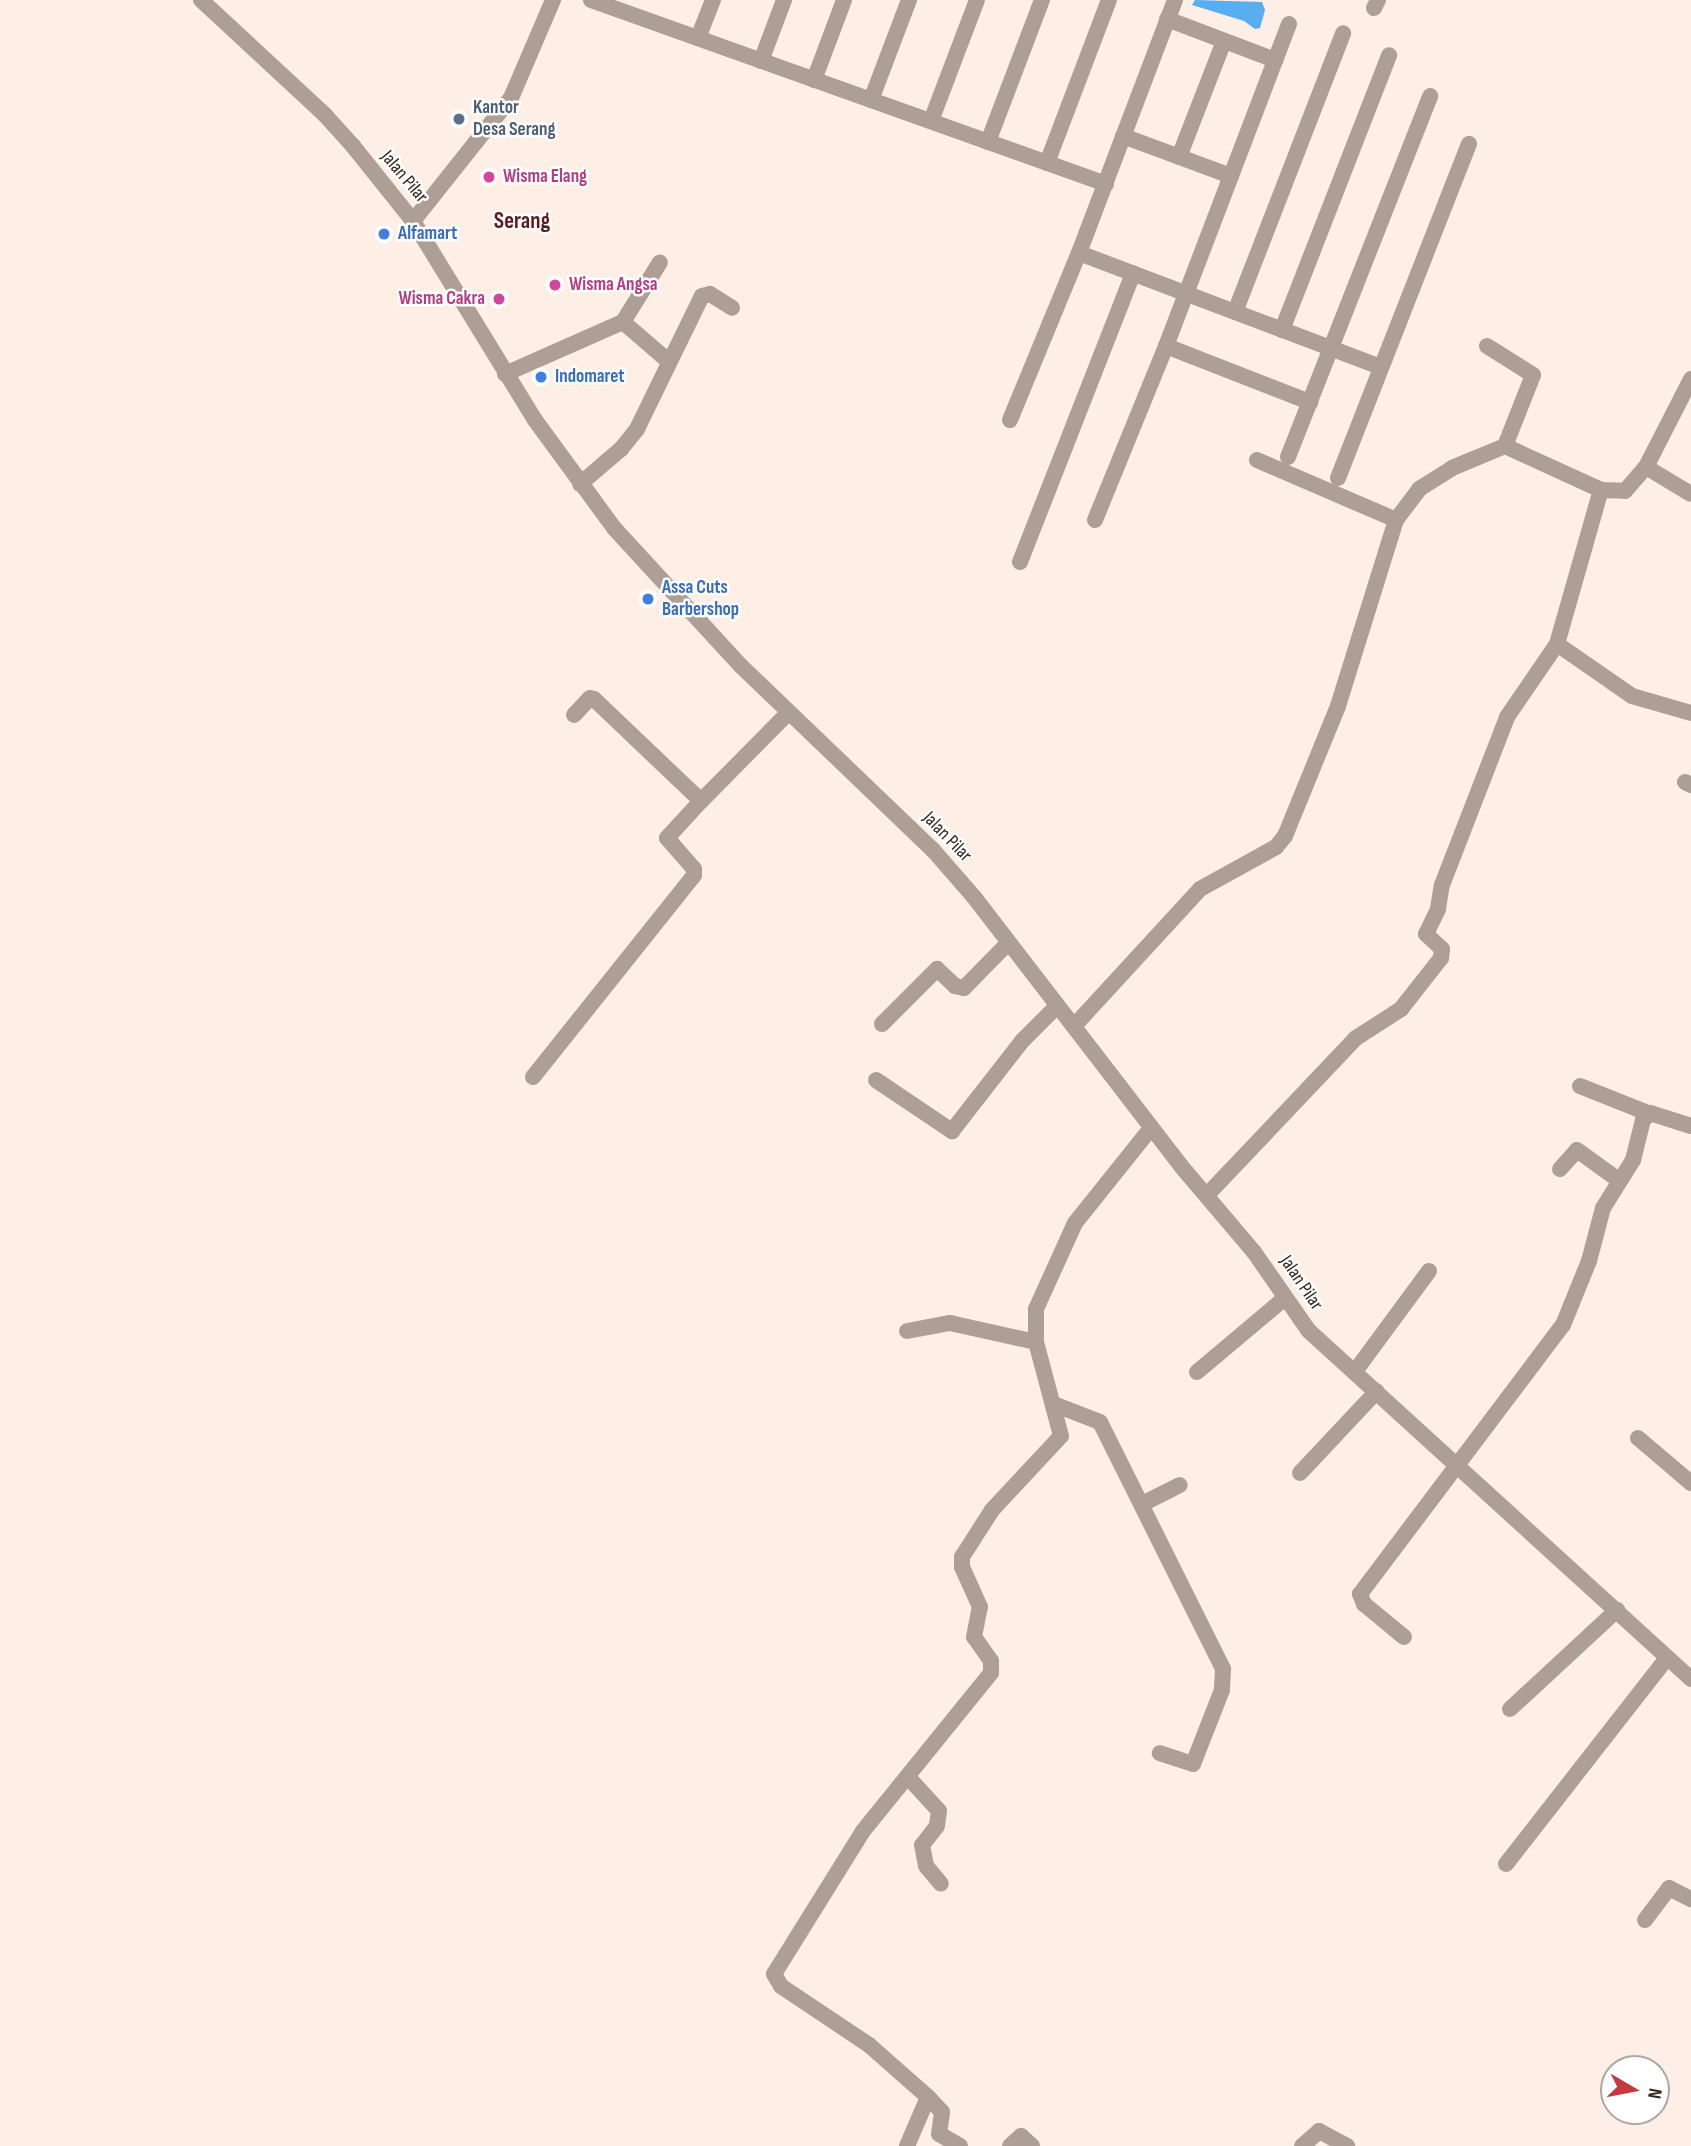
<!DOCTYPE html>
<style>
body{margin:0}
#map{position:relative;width:1691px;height:2146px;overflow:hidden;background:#fdefe6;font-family:"Sofia Sans Condensed",sans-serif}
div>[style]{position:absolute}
.water>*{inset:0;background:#59adf1}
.street>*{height:16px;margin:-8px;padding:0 8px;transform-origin:8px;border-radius:8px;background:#ad9f96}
.dots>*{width:19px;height:19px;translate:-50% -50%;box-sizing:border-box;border:4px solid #fff;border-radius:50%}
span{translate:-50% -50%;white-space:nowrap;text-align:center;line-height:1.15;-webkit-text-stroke:5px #fff;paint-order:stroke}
.service-label{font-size:19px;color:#4e5e75;font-weight:700}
.left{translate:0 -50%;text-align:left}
.street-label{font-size:19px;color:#31241d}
.hotel-label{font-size:19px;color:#b23c85;font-weight:700}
.right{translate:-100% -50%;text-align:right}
.shop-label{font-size:19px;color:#366cbe;font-weight:700}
.quarter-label{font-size:23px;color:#5e191b;font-weight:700}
.north{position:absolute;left:1600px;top:2055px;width:70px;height:70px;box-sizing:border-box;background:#fff;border:2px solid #ada7a5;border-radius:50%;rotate:100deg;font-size:19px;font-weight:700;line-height:28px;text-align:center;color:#31241d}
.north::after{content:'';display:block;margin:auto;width:24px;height:32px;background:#c8393e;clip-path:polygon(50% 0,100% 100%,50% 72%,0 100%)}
</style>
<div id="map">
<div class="water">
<i style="clip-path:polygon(1195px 0,1262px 2px,1265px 10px,1260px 28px,1255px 29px,1244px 21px,1192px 5px)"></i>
</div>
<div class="street">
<i style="left:201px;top:0;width:169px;rotate:42.8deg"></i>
<i style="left:325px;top:115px;width:42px;rotate:47.9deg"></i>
<i style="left:353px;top:146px;width:96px;rotate:51.3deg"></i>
<i style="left:413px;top:221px;width:233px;rotate:58.5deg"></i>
<i style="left:535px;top:420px;width:134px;rotate:53.8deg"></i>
<i style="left:614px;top:528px;width:188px;rotate:47.4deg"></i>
<i style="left:741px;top:666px;width:266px;rotate:43.8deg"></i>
<i style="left:933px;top:850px;width:62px;rotate:48.9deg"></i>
<i style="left:974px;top:897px;width:339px;rotate:52.4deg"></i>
<i style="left:1181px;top:1166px;width:113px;rotate:49.7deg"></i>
<i style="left:1254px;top:1252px;width:96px;rotate:55.2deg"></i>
<i style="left:1309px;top:1331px;width:517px;rotate:42.33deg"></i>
<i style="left:591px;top:0;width:547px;rotate:19.66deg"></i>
<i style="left:1175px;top:0;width:271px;rotate:110.8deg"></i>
<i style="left:1079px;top:253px;width:323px;rotate:20.7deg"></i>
<i style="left:1374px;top:8px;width:9px;rotate:-63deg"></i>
<i style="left:1167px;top:19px;width:116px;rotate:20.8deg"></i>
<i style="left:1289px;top:24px;width:345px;rotate:110.9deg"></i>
<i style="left:1166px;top:346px;width:155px;rotate:21.3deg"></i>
<i style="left:698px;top:38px;width:41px;rotate:-68.5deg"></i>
<i style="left:761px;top:61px;width:65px;rotate:-69.3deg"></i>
<i style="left:814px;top:80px;width:85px;rotate:-69.4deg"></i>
<i style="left:871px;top:100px;width:107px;rotate:-69.2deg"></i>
<i style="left:931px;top:121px;width:129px;rotate:-69.2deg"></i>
<i style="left:1123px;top:136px;width:115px;rotate:20.3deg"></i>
<i style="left:988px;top:142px;width:152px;rotate:-69.2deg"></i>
<i style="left:1179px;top:157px;width:124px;rotate:-68.8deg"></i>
<i style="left:1047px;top:163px;width:174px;rotate:-69.2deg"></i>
<i style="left:413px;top:221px;width:157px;rotate:-51.5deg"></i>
<i style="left:511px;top:98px;width:107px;rotate:-66.8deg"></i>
<i style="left:1235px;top:312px;width:299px;rotate:-68.8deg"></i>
<i style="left:623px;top:322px;width:70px;rotate:-58.3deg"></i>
<i style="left:1282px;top:330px;width:295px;rotate:-68.7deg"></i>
<i style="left:1487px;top:346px;width:54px;rotate:32.2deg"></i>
<i style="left:1533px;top:375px;width:76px;rotate:111.5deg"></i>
<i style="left:505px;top:374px;width:129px;rotate:-23.8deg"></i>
<i style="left:623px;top:322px;width:58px;rotate:40.8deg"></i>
<i style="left:1010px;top:420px;width:181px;rotate:-67.6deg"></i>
<i style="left:1288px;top:457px;width:388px;rotate:-68.5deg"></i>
<i style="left:1257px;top:460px;width:151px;rotate:23.3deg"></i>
<i style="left:1646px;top:467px;width:52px;rotate:31deg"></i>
<i style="left:1338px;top:478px;width:359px;rotate:-68.6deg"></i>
<i style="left:580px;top:484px;width:54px;rotate:-40.5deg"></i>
<i style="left:621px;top:449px;width:26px;rotate:-51deg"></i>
<i style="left:637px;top:429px;width:148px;rotate:-64deg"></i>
<i style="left:702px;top:296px;width:8px;rotate:-14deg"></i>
<i style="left:710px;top:294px;width:26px;rotate:32deg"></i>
<i style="left:1095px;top:520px;width:188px;rotate:-67.8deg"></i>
<i style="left:1020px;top:562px;width:310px;rotate:-68.6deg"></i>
<i style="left:1557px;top:644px;width:91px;rotate:34.7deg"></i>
<i style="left:1632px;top:696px;width:61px;rotate:16.1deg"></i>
<i style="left:574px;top:715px;width:23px;rotate:-47deg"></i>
<i style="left:590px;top:698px;width:4px;rotate:14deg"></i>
<i style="left:594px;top:699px;width:148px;rotate:43.6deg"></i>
<i style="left:701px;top:801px;width:124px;rotate:-45.3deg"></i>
<i style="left:1685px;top:782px;width:7px;rotate:27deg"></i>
<i style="left:882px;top:1024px;width:78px;rotate:-45deg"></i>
<i style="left:937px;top:969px;width:25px;rotate:43deg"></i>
<i style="left:955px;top:986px;width:9px;rotate:13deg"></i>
<i style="left:964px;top:988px;width:63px;rotate:-45.6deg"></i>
<i style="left:1075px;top:1025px;width:185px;rotate:-47.4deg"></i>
<i style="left:1200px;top:889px;width:87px;rotate:-28.9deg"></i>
<i style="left:1276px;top:847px;width:14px;rotate:-51deg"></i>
<i style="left:1285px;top:836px;width:140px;rotate:-67.8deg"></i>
<i style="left:1338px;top:706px;width:195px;rotate:-72.7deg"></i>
<i style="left:1396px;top:520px;width:39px;rotate:-53deg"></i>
<i style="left:1419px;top:489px;width:39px;rotate:-32deg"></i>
<i style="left:1452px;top:468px;width:57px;rotate:-22.5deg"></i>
<i style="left:1505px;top:446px;width:106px;rotate:24.6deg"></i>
<i style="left:1601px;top:490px;width:24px;rotate:2deg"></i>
<i style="left:1625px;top:491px;width:32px;rotate:-49deg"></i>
<i style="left:1646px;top:467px;width:99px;rotate:-62.9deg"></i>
<i style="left:533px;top:1077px;width:258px;rotate:-51.4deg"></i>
<i style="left:694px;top:875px;width:6px;rotate:-90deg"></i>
<i style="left:694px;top:869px;width:41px;rotate:-131.1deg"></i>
<i style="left:667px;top:838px;width:50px;rotate:-47.4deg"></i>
<i style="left:876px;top:1080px;width:92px;rotate:33.9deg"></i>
<i style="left:952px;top:1131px;width:114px;rotate:-52.1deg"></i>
<i style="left:1022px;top:1041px;width:49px;rotate:-45deg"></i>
<i style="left:1580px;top:1086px;width:73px;rotate:21.7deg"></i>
<i style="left:1560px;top:1169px;width:25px;rotate:-48deg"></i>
<i style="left:1577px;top:1150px;width:49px;rotate:35.9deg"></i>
<i style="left:1207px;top:1195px;width:216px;rotate:-46.5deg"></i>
<i style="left:1356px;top:1038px;width:54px;rotate:-32.8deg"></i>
<i style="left:1401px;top:1009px;width:65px;rotate:-51.9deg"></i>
<i style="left:1441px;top:958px;width:9px;rotate:-84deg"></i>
<i style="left:1442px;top:949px;width:22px;rotate:-137deg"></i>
<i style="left:1426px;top:934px;width:28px;rotate:-64deg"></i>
<i style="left:1438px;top:909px;width:24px;rotate:-81deg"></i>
<i style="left:1442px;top:885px;width:180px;rotate:-68.8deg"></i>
<i style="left:1507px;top:717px;width:88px;rotate:-55.6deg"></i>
<i style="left:1557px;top:644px;width:160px;rotate:-74.1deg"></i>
<i style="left:907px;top:1331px;width:44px;rotate:-10.5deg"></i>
<i style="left:950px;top:1323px;width:88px;rotate:12.5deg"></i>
<i style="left:1356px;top:1370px;width:123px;rotate:-53.6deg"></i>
<i style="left:1197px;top:1372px;width:115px;rotate:-40.1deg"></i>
<i style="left:1056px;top:1405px;width:47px;rotate:21.1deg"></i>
<i style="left:1100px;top:1422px;width:276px;rotate:63.5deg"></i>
<i style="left:1223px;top:1669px;width:21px;rotate:93deg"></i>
<i style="left:1222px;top:1690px;width:79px;rotate:111.4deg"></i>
<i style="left:1193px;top:1764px;width:35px;rotate:-162deg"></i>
<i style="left:1638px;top:1438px;width:70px;rotate:40.3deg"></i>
<i style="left:1300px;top:1473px;width:112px;rotate:-46.8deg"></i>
<i style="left:1142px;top:1504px;width:42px;rotate:-26.6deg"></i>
<i style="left:1404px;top:1637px;width:52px;rotate:-140.5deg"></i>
<i style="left:1364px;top:1604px;width:11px;rotate:-112deg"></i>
<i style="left:1360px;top:1594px;width:337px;rotate:-53deg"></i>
<i style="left:1563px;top:1325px;width:69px;rotate:-67.9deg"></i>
<i style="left:1589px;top:1261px;width:55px;rotate:-75.2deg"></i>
<i style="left:1603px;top:1208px;width:57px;rotate:-58deg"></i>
<i style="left:1633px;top:1160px;width:41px;rotate:-76deg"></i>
<i style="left:1643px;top:1120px;width:10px;rotate:-45deg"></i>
<i style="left:1650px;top:1113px;width:43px;rotate:17.6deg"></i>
<i style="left:1510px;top:1709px;width:146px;rotate:-42.8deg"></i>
<i style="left:908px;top:1777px;width:46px;rotate:47.6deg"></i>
<i style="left:939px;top:1811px;width:15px;rotate:98deg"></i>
<i style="left:937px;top:1826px;width:24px;rotate:128deg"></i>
<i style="left:922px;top:1845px;width:21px;rotate:79deg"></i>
<i style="left:926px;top:1866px;width:23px;rotate:50deg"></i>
<i style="left:1506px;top:1864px;width:260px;rotate:-52deg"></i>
<i style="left:1645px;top:1920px;width:40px;rotate:-53deg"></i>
<i style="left:1669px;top:1888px;width:25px;rotate:27deg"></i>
<i style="left:907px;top:2146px;width:53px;rotate:-66.8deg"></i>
<i style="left:960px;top:2146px;width:24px;rotate:-150deg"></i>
<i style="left:939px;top:2134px;width:22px;rotate:-82deg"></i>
<i style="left:942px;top:2112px;width:21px;rotate:-133deg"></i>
<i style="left:928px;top:2097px;width:79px;rotate:-138.6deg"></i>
<i style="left:869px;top:2045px;width:106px;rotate:-146.2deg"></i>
<i style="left:781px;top:1986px;width:14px;rotate:-120deg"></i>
<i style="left:774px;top:1974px;width:168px;rotate:-58.1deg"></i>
<i style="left:863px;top:1831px;width:203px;rotate:-51deg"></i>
<i style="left:991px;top:1673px;width:12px;rotate:-90deg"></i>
<i style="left:991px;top:1661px;width:29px;rotate:-125deg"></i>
<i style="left:974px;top:1637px;width:31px;rotate:-79deg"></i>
<i style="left:980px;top:1607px;width:44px;rotate:-114.2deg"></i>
<i style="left:962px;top:1567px;width:10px;rotate:-90deg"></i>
<i style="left:962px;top:1557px;width:56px;rotate:-57.4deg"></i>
<i style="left:992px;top:1510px;width:101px;rotate:-47deg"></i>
<i style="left:1061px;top:1436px;width:97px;rotate:-104.9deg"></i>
<i style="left:1036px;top:1342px;width:33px;rotate:-90deg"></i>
<i style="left:1036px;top:1309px;width:94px;rotate:-65.6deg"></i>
<i style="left:1075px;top:1223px;width:122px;rotate:-51.3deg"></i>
<i style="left:1010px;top:2146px;width:15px;rotate:-42deg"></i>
<i style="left:1021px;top:2136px;width:15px;rotate:42deg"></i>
<i style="left:1302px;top:2146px;width:23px;rotate:-41deg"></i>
<i style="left:1319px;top:2131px;width:32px;rotate:28deg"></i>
</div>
<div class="dots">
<i style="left:459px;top:119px;background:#5c6f8a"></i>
<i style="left:489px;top:177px;background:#d1479c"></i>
<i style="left:384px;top:234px;background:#3f7fe0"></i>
<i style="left:555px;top:285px;background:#d1479c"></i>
<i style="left:499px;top:299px;background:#d1479c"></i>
<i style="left:541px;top:377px;background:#3f7fe0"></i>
<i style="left:648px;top:599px;background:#3f7fe0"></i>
</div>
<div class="service-label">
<span class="left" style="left:473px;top:119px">Kantor<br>Desa Serang</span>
</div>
<div class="street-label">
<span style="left:404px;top:177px;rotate:50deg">Jalan Pilar</span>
<span style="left:947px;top:837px;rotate:46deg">Jalan Pilar</span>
<span style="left:1301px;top:1283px;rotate:56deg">Jalan Pilar</span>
</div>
<div class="hotel-label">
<span class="left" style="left:503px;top:177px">Wisma Elang</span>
<span class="left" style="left:569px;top:285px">Wisma Angsa</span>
<span class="right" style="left:485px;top:299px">Wisma Cakra</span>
</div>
<div class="shop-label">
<span class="left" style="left:398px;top:234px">Alfamart</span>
<span class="left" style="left:555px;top:377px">Indomaret</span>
<span class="left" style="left:662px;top:599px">Assa Cuts<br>Barbershop</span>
</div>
<div class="quarter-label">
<span style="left:522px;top:221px">Serang</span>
</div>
<div class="north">N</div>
</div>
